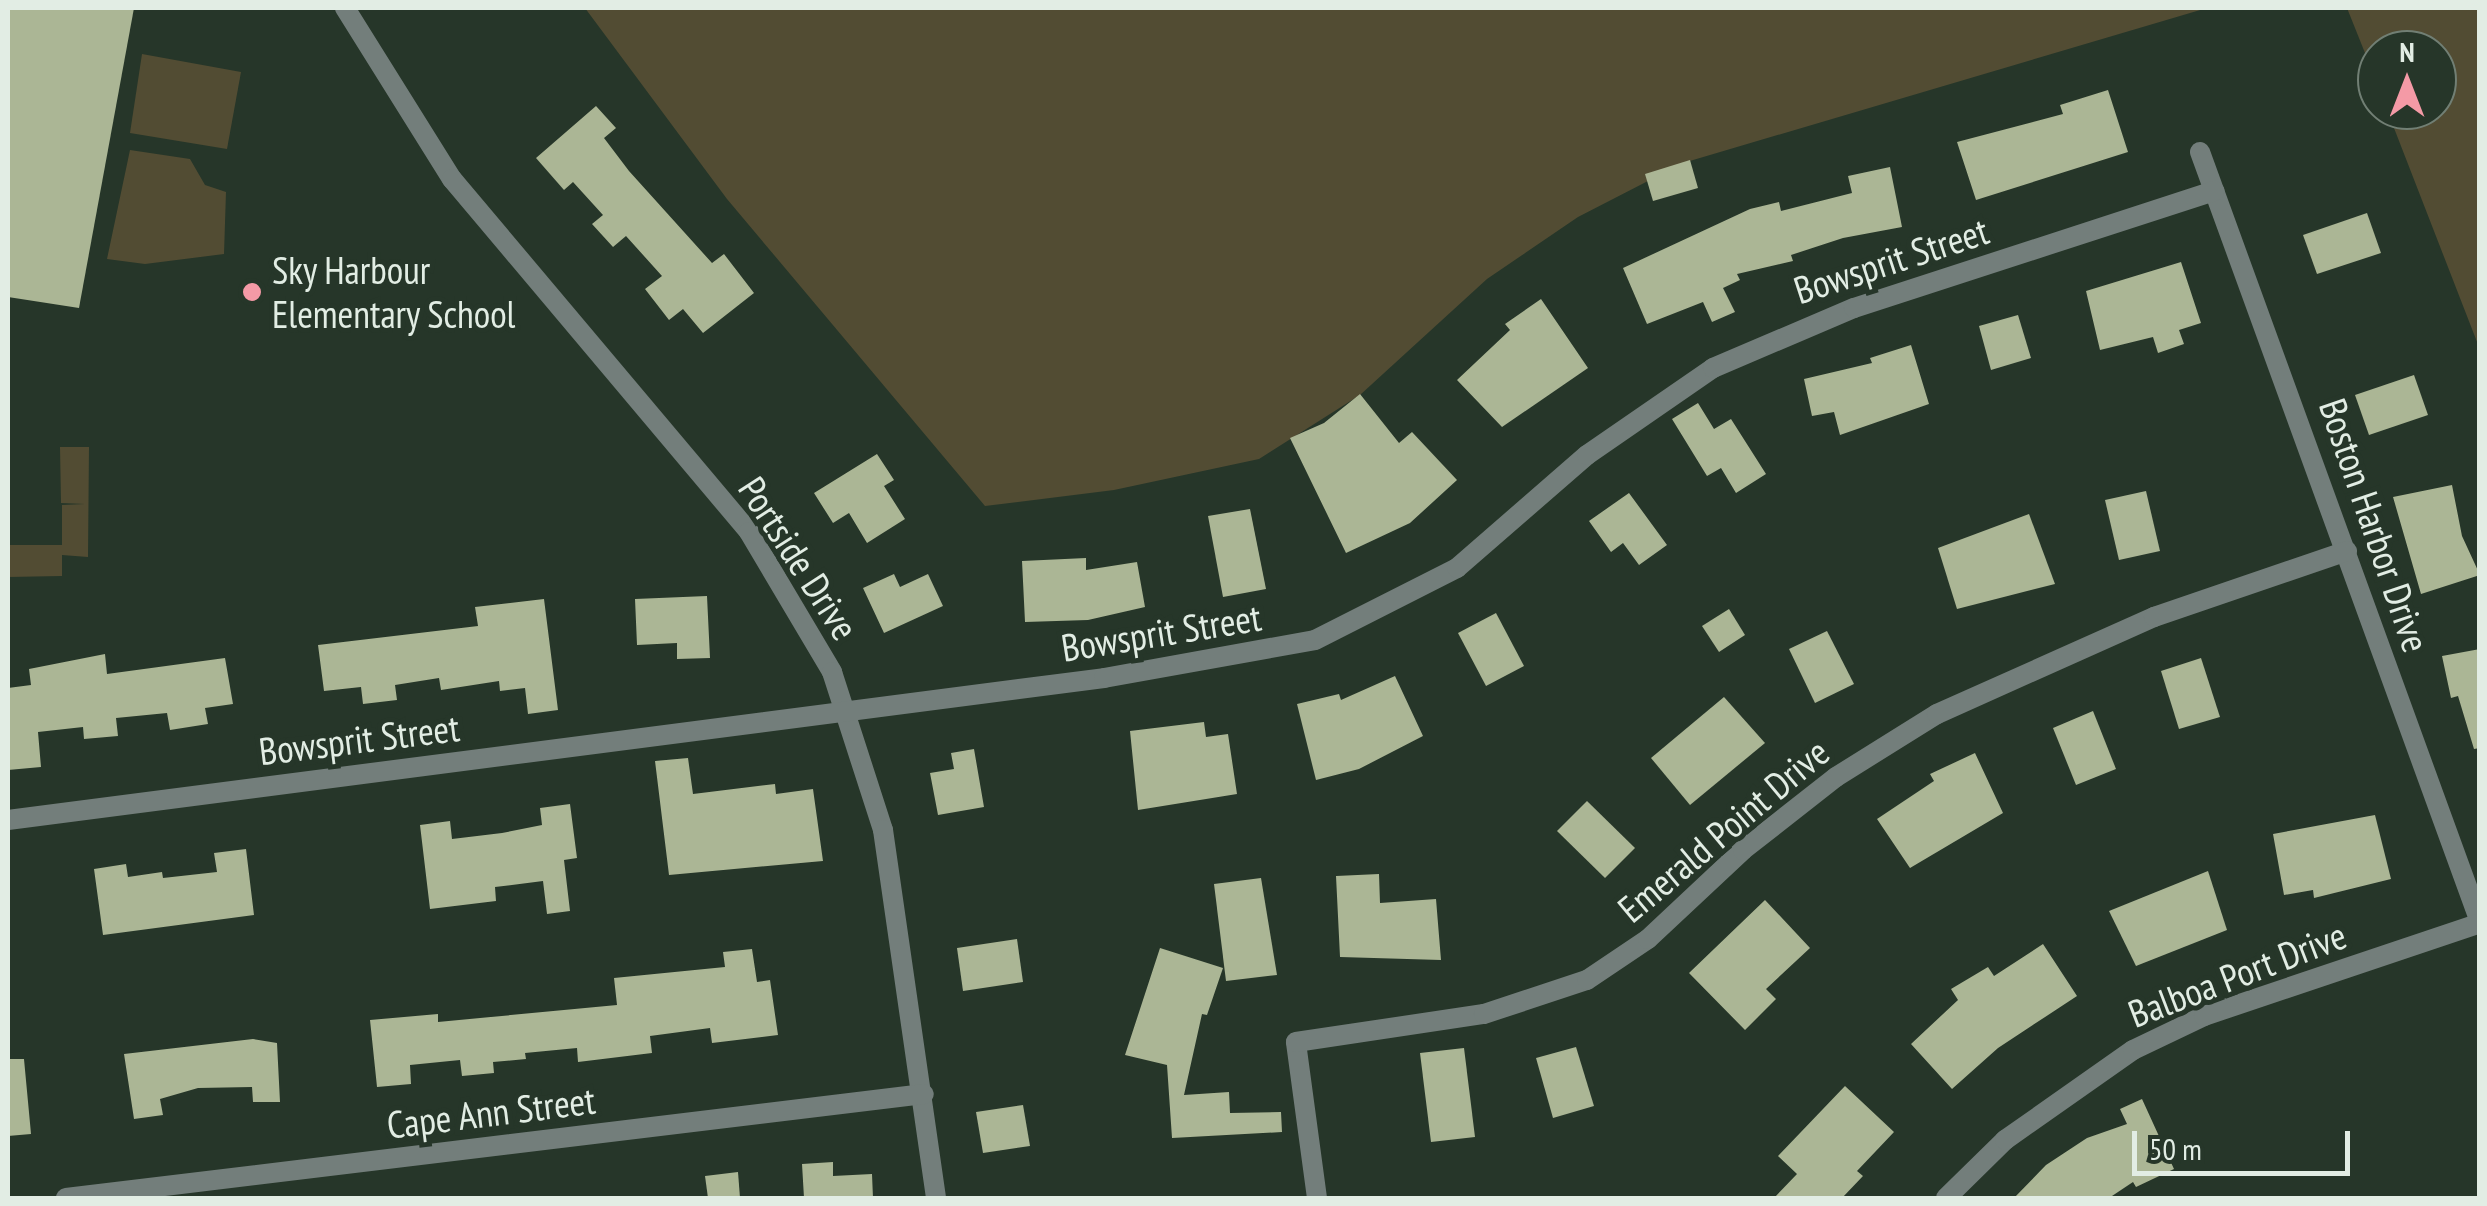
<!DOCTYPE html>
<style>
body{margin:0}
#map{position:relative;width:2487px;height:1206px;overflow:hidden;background:#263629;font-family:"PT Sans Narrow",sans-serif}
div>[style]{position:absolute}
.green>*{inset:0;background:#524c33}
.building>*{inset:0;background:#abb695}
.street>*{height:20px;margin:-10px;padding:0 10px;transform-origin:10px;border-radius:10px;background:#737e7b}
.dots>*{width:28px;height:28px;translate:-50% -50%;box-sizing:border-box;border:5px solid #263629;border-radius:50%}
span{translate:-50% -50%;white-space:nowrap;text-align:center;line-height:1.15;-webkit-text-stroke:10px #263629;paint-order:stroke}
.street-label{font-size:38px;color:#e2ede4}
.poi-label{font-size:38px;color:#e2ede4}
.left{translate:0 -50%;text-align:left}
.frame{position:absolute;inset:0;border:10px solid #e2ede4;pointer-events:none}
.north{position:absolute;left:2357px;top:30px;width:100px;height:100px;box-sizing:border-box;background:#263629;border:2px solid #717f74;border-radius:50%;rotate:0deg;font-size:28px;font-weight:700;line-height:40px;text-align:center;color:#e2ede4}
.north::after{content:'';display:block;margin:auto;width:35px;height:45px;background:#f49aa6;clip-path:polygon(50% 0,100% 100%,50% 72%,0 100%)}
.scale{position:absolute;left:2132px;top:1131px;width:218px;height:45px;box-sizing:border-box;border:5px solid #e2ede4;border-top:0;padding-left:12px;font-size:30px;line-height:35px;white-space:nowrap;color:#e2ede4;-webkit-text-stroke:8px #263629;paint-order:stroke}
</style>
<div id="map">
<div class="green">
<i style="clip-path:polygon(585px 8px,2207px 8px,1683px 163px,1578px 217px,1487px 279px,1360px 395px,1259px 459px,1114px 490px,985px 506px,727px 199px)"></i>
<i style="clip-path:polygon(2347px 8px,2479px 8px,2479px 347px,2387px 110px,2437px 110px,2437px 50px,2377px 50px,2377px 83px)"></i>
<i style="clip-path:polygon(142px 54px,241px 72px,227px 149px,130px 133px)"></i>
<i style="clip-path:polygon(130px 150px,190px 159px,205px 185px,226px 192px,224px 254px,145px 264px,107px 259px)"></i>
<i style="clip-path:polygon(60px 447px,89px 447px,88px 557px,62px 555px,62px 576px,8px 577px,8px 545px,62px 545px,62px 505px,85px 504px,61px 503px)"></i>
</div>
<div class="building">
<i style="clip-path:polygon(8px 8px,134px 8px,79px 308px,8px 297px)"></i>
<i style="clip-path:polygon(2108px 90px,2128px 152px,1976px 200px,1957px 142px,2063px 114px,2060px 105px)"></i>
<i style="clip-path:polygon(596px 106px,616px 128px,604px 138px,629px 171px,712px 263px,724px 254px,754px 293px,703px 333px,683px 309px,669px 320px,645px 289px,662px 276px,626px 236px,613px 247px,592px 224px,603px 215px,573px 182px,564px 190px,536px 158px)"></i>
<i style="clip-path:polygon(1690px 160px,1698px 188px,1653px 201px,1645px 174px)"></i>
<i style="clip-path:polygon(1890px 167px,1902px 227px,1843px 238px,1791px 255px,1793px 261px,1737px 274px,1740px 280px,1723px 288px,1735px 312px,1712px 322px,1703px 302px,1647px 324px,1623px 268px,1750px 209px,1779px 202px,1781px 211px,1852px 193px,1848px 176px)"></i>
<i style="clip-path:polygon(2367px 213px,2381px 253px,2317px 274px,2303px 235px)"></i>
<i style="clip-path:polygon(2181px 262px,2201px 323px,2179px 330px,2184px 344px,2158px 353px,2153px 337px,2100px 350px,2086px 291px)"></i>
<i style="clip-path:polygon(1541px 299px,1588px 368px,1502px 427px,1457px 380px,1510px 330px,1505px 324px)"></i>
<i style="clip-path:polygon(2018px 315px,2031px 358px,1991px 370px,1979px 326px)"></i>
<i style="clip-path:polygon(1911px 345px,1929px 404px,1840px 435px,1834px 412px,1812px 416px,1804px 379px,1872px 363px,1870px 358px)"></i>
<i style="clip-path:polygon(2414px 375px,2428px 415px,2369px 435px,2355px 395px)"></i>
<i style="clip-path:polygon(1360px 394px,1399px 443px,1412px 432px,1457px 480px,1410px 523px,1346px 553px,1290px 438px,1324px 423px)"></i>
<i style="clip-path:polygon(1698px 403px,1714px 429px,1731px 419px,1766px 474px,1736px 493px,1721px 468px,1707px 476px,1672px 419px)"></i>
<i style="clip-path:polygon(877px 454px,894px 480px,884px 486px,905px 519px,867px 543px,849px 513px,833px 523px,814px 493px)"></i>
<i style="clip-path:polygon(2452px 485px,2462px 536px,2480px 575px,2421px 594px,2393px 497px)"></i>
<i style="clip-path:polygon(2146px 491px,2160px 551px,2119px 560px,2105px 500px)"></i>
<i style="clip-path:polygon(1629px 493px,1667px 545px,1639px 565px,1623px 543px,1611px 552px,1589px 521px)"></i>
<i style="clip-path:polygon(1250px 509px,1266px 589px,1223px 597px,1208px 516px)"></i>
<i style="clip-path:polygon(2029px 514px,2055px 584px,1957px 609px,1938px 548px)"></i>
<i style="clip-path:polygon(1086px 558px,1086px 570px,1137px 562px,1145px 607px,1088px 620px,1025px 622px,1022px 561px)"></i>
<i style="clip-path:polygon(894px 574px,900px 587px,928px 574px,943px 606px,884px 633px,863px 588px)"></i>
<i style="clip-path:polygon(707px 596px,710px 658px,677px 659px,677px 643px,637px 645px,635px 599px)"></i>
<i style="clip-path:polygon(544px 599px,558px 710px,528px 714px,525px 688px,500px 691px,499px 681px,441px 690px,439px 678px,395px 685px,397px 700px,363px 704px,361px 687px,324px 691px,318px 645px,478px 626px,475px 607px)"></i>
<i style="clip-path:polygon(1729px 609px,1745px 635px,1719px 652px,1702px 626px)"></i>
<i style="clip-path:polygon(1496px 613px,1524px 666px,1486px 686px,1458px 633px)"></i>
<i style="clip-path:polygon(1827px 631px,1854px 684px,1815px 703px,1789px 649px)"></i>
<i style="clip-path:polygon(2480px 649px,2480px 748px,2474px 749px,2458px 696px,2451px 698px,2442px 656px)"></i>
<i style="clip-path:polygon(105px 654px,107px 674px,225px 658px,233px 704px,205px 708px,208px 724px,170px 730px,167px 713px,116px 718px,118px 736px,84px 739px,83px 727px,38px 732px,41px 767px,8px 770px,8px 688px,31px 685px,29px 669px)"></i>
<i style="clip-path:polygon(2201px 658px,2220px 717px,2179px 729px,2161px 671px)"></i>
<i style="clip-path:polygon(1395px 676px,1423px 736px,1359px 769px,1316px 780px,1297px 704px,1339px 694px,1341px 700px)"></i>
<i style="clip-path:polygon(1724px 697px,1765px 743px,1690px 805px,1651px 758px)"></i>
<i style="clip-path:polygon(2093px 711px,2116px 769px,2076px 785px,2053px 728px)"></i>
<i style="clip-path:polygon(1204px 722px,1206px 737px,1228px 734px,1237px 794px,1138px 810px,1130px 731px)"></i>
<i style="clip-path:polygon(974px 749px,984px 807px,938px 815px,930px 773px,954px 769px,951px 753px)"></i>
<i style="clip-path:polygon(1975px 753px,2003px 813px,1910px 868px,1877px 819px,1934px 781px,1930px 774px)"></i>
<i style="clip-path:polygon(688px 758px,693px 794px,775px 784px,776px 794px,813px 789px,823px 861px,669px 875px,655px 761px)"></i>
<i style="clip-path:polygon(1587px 801px,1635px 848px,1605px 878px,1557px 831px)"></i>
<i style="clip-path:polygon(570px 804px,577px 858px,564px 860px,570px 911px,547px 914px,543px 881px,495px 887px,496px 901px,430px 909px,420px 825px,450px 821px,452px 839px,502px 833px,542px 825px,540px 808px)"></i>
<i style="clip-path:polygon(2375px 815px,2391px 879px,2314px 898px,2313px 890px,2284px 895px,2273px 834px)"></i>
<i style="clip-path:polygon(246px 849px,254px 915px,103px 935px,94px 869px,126px 864px,128px 877px,162px 872px,163px 878px,217px 872px,214px 853px)"></i>
<i style="clip-path:polygon(2208px 871px,2227px 930px,2136px 966px,2109px 911px)"></i>
<i style="clip-path:polygon(1379px 874px,1380px 903px,1436px 899px,1441px 960px,1340px 957px,1336px 876px)"></i>
<i style="clip-path:polygon(1261px 878px,1277px 975px,1226px 981px,1214px 884px)"></i>
<i style="clip-path:polygon(1765px 900px,1810px 948px,1766px 989px,1776px 999px,1745px 1030px,1689px 973px)"></i>
<i style="clip-path:polygon(1017px 939px,1023px 982px,963px 991px,957px 948px)"></i>
<i style="clip-path:polygon(2043px 944px,2077px 996px,1998px 1048px,1952px 1089px,1911px 1044px,1958px 1000px,1951px 989px,1988px 967px,1994px 976px)"></i>
<i style="clip-path:polygon(1160px 948px,1223px 968px,1207px 1015px,1202px 1014px,1184px 1095px,1229px 1092px,1230px 1113px,1281px 1112px,1282px 1132px,1172px 1138px,1167px 1065px,1125px 1055px)"></i>
<i style="clip-path:polygon(752px 949px,757px 982px,770px 980px,778px 1035px,712px 1043px,710px 1028px,650px 1036px,652px 1053px,578px 1062px,577px 1048px,525px 1053px,526px 1059px,493px 1062px,494px 1073px,462px 1076px,460px 1060px,410px 1065px,411px 1084px,377px 1087px,370px 1020px,438px 1014px,438px 1022px,617px 1005px,614px 978px,725px 967px,723px 952px)"></i>
<i style="clip-path:polygon(253px 1039px,277px 1043px,280px 1102px,253px 1102px,252px 1087px,198px 1088px,160px 1099px,163px 1115px,134px 1119px,124px 1054px)"></i>
<i style="clip-path:polygon(1576px 1047px,1594px 1106px,1553px 1118px,1536px 1058px)"></i>
<i style="clip-path:polygon(1464px 1048px,1475px 1137px,1431px 1142px,1420px 1053px)"></i>
<i style="clip-path:polygon(8px 1059px,24px 1059px,31px 1134px,8px 1136px)"></i>
<i style="clip-path:polygon(1845px 1086px,1894px 1132px,1857px 1171px,1863px 1176px,1842px 1198px,1774px 1198px,1797px 1174px,1778px 1156px)"></i>
<i style="clip-path:polygon(2142px 1099px,2174px 1169px,2136px 1187px,2133px 1182px,2109px 1198px,2014px 1198px,2046px 1165px,2087px 1138px,2127px 1124px,2120px 1109px)"></i>
<i style="clip-path:polygon(1023px 1105px,1030px 1146px,983px 1153px,976px 1112px)"></i>
<i style="clip-path:polygon(833px 1162px,833px 1176px,872px 1174px,873px 1198px,804px 1198px,802px 1164px)"></i>
<i style="clip-path:polygon(738px 1172px,740px 1198px,708px 1198px,705px 1176px)"></i>
</div>
<div class="street">
<i style="left:345px;top:8px;width:202px;rotate:58deg"></i>
<i style="left:452px;top:179px;width:461px;rotate:49.9deg"></i>
<i style="left:749px;top:532px;width:163px;rotate:59.3deg"></i>
<i style="left:832px;top:672px;width:166px;rotate:72.1deg"></i>
<i style="left:883px;top:830px;width:372px;rotate:81.8deg"></i>
<i style="left:2200px;top:152px;width:819px;rotate:70.02deg"></i>
<i style="left:8px;top:820px;width:1105px;rotate:-7.38deg"></i>
<i style="left:1104px;top:678px;width:214px;rotate:-10.2deg"></i>
<i style="left:1315px;top:640px;width:159px;rotate:-26.9deg"></i>
<i style="left:1457px;top:568px;width:172px;rotate:-41deg"></i>
<i style="left:1587px;top:455px;width:153px;rotate:-34.6deg"></i>
<i style="left:1713px;top:368px;width:153px;rotate:-23.1deg"></i>
<i style="left:1854px;top:308px;width:379px;rotate:-18deg"></i>
<i style="left:66px;top:1198px;width:864px;rotate:-6.91deg"></i>
<i style="left:1317px;top:1198px;width:157px;rotate:-97.7deg"></i>
<i style="left:1296px;top:1042px;width:190px;rotate:-8.5deg"></i>
<i style="left:1484px;top:1014px;width:108px;rotate:-18.3deg"></i>
<i style="left:1587px;top:980px;width:73px;rotate:-33.9deg"></i>
<i style="left:1648px;top:939px;width:130px;rotate:-43.1deg"></i>
<i style="left:1743px;top:850px;width:118px;rotate:-38.1deg"></i>
<i style="left:1836px;top:777px;width:119px;rotate:-32deg"></i>
<i style="left:1937px;top:714px;width:238px;rotate:-24.1deg"></i>
<i style="left:2154px;top:617px;width:204px;rotate:-18.9deg"></i>
<i style="left:1946px;top:1198px;width:83px;rotate:-44.5deg"></i>
<i style="left:2005px;top:1140px;width:156px;rotate:-35.1deg"></i>
<i style="left:2133px;top:1050px;width:79px;rotate:-25.6deg"></i>
<i style="left:2204px;top:1016px;width:291px;rotate:-18.6deg"></i>
</div>
<div class="dots">
<i style="left:252px;top:292px;background:#f49aa6"></i>
</div>
<div class="street-label">
<span style="left:1891px;top:260px;rotate:-18deg">Bowsprit Street</span>
<span style="left:2375px;top:525px;rotate:71deg">Boston Harbor Drive</span>
<span style="left:799px;top:558px;rotate:57deg">Portside Drive</span>
<span style="left:1161px;top:632px;rotate:-9deg">Bowsprit Street</span>
<span style="left:359px;top:739px;rotate:-7deg">Bowsprit Street</span>
<span style="left:1723px;top:830px;rotate:-40deg">Emerald Point Drive</span>
<span style="left:2237px;top:974px;rotate:-21deg">Balboa Port Drive</span>
<span style="left:491px;top:1112px;rotate:-7deg">Cape Ann Street</span>
</div>
<div class="poi-label">
<span class="left" style="left:272px;top:292px">Sky Harbour<br>Elementary School</span>
</div>
<div class="frame"></div>
<div class="north">N</div>
<div class="scale">50 m</div>
</div>
